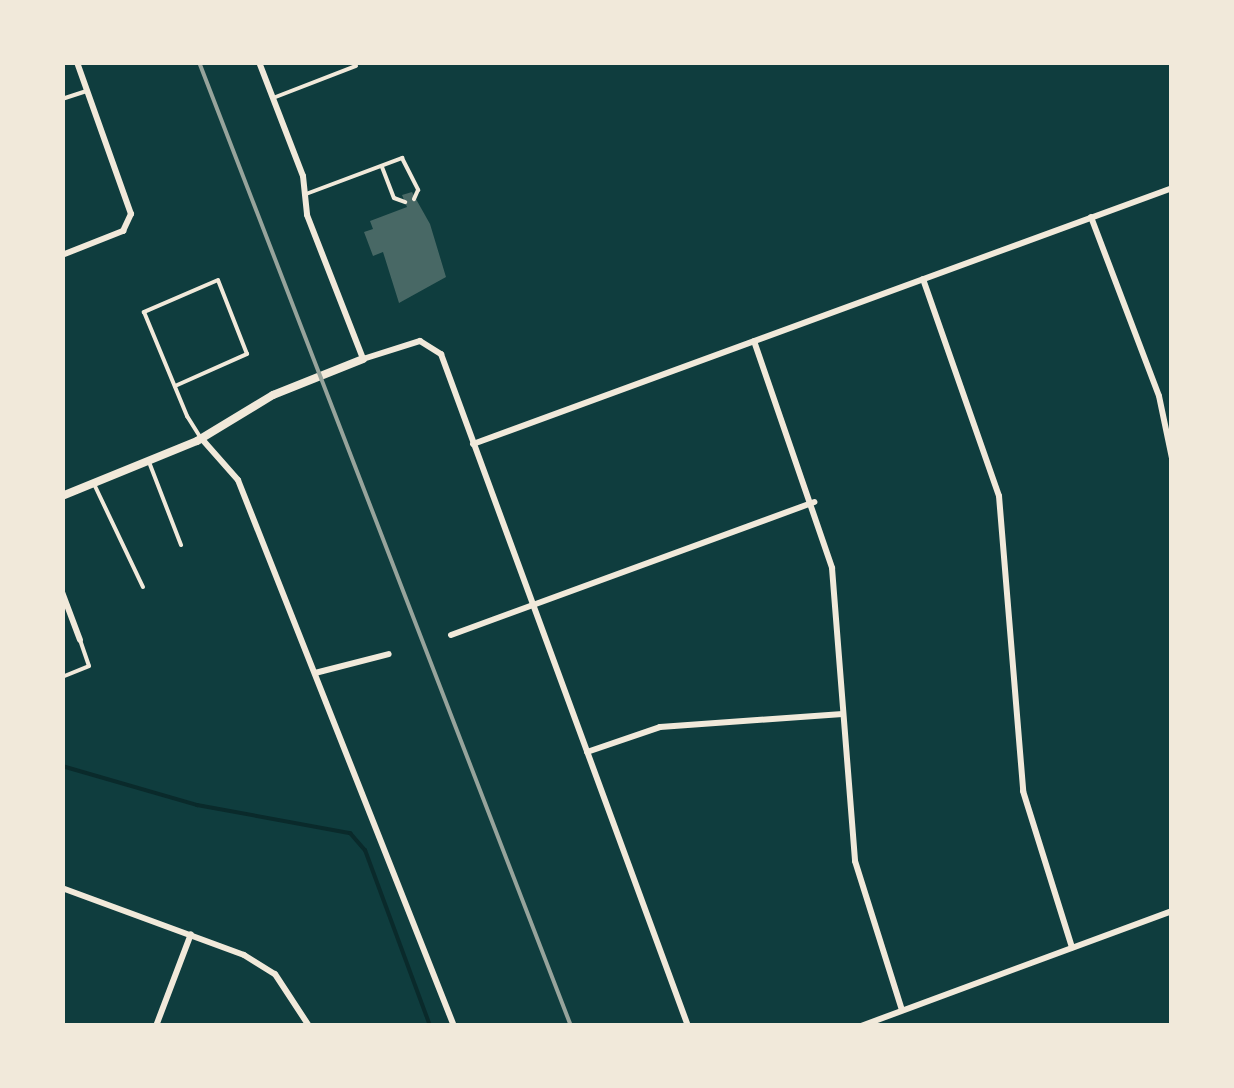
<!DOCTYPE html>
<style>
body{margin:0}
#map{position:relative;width:1234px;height:1088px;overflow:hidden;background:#0f3d3e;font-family:"Nunito Sans",sans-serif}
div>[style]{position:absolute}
.stream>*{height:4px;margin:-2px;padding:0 2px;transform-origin:2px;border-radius:2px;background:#0a2a2b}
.building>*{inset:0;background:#486865}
.service>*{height:4px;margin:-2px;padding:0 2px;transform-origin:2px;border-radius:2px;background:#f1e9da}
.minor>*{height:6px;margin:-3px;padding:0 3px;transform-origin:3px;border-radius:3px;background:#f1e9da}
.tertiary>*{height:8px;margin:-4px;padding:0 4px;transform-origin:4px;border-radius:4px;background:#f1e9da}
.rail>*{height:4px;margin:-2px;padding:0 2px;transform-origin:2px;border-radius:2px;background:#97a49c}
span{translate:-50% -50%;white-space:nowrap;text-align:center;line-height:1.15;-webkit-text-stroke:8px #f1e9da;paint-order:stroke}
.frame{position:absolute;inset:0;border:65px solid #f1e9da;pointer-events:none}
</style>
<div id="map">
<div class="stream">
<i style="left:62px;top:766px;width:141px;rotate:16.1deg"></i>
<i style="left:197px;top:805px;width:156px;rotate:10.4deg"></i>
<i style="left:350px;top:833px;width:23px;rotate:49deg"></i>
<i style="left:365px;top:850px;width:188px;rotate:69.7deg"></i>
</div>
<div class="building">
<i style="clip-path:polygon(412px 192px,430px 224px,446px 277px,399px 303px,383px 252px,373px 256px,364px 232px,373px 229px,370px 221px,407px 207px,402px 195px)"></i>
</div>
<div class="service">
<i style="left:273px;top:98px;width:89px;rotate:-21.1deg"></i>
<i style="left:62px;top:99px;width:25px;rotate:-18deg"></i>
<i style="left:382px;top:167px;width:33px;rotate:69deg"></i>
<i style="left:394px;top:198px;width:12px;rotate:20deg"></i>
<i style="left:306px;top:194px;width:103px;rotate:-20.6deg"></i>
<i style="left:402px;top:158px;width:36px;rotate:63deg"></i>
<i style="left:418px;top:190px;width:10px;rotate:114deg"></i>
<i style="left:175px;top:386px;width:79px;rotate:-24deg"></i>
<i style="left:247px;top:354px;width:79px;rotate:-111.4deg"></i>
<i style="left:218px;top:280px;width:81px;rotate:156.6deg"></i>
<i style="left:144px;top:312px;width:113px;rotate:67.5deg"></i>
<i style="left:187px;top:416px;width:26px;rotate:58deg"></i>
<i style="left:149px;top:462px;width:89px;rotate:68.9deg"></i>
<i style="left:94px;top:484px;width:114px;rotate:64.6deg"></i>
<i style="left:62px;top:677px;width:29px;rotate:-22deg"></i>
<i style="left:89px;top:666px;width:28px;rotate:-109deg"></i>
</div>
<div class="minor">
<i style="left:259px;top:62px;width:122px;rotate:68.9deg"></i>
<i style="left:303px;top:176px;width:39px;rotate:84deg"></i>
<i style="left:307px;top:215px;width:155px;rotate:68.7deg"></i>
<i style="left:363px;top:359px;width:60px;rotate:-17.5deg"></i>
<i style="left:420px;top:341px;width:25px;rotate:32deg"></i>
<i style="left:441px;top:354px;width:716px;rotate:69.82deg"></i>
<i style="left:1091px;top:217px;width:191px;rotate:69.2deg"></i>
<i style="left:1159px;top:396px;width:63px;rotate:78.2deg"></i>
<i style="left:62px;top:255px;width:66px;rotate:-21.5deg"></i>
<i style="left:123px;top:231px;width:19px;rotate:-65deg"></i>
<i style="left:131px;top:214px;width:161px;rotate:-109.6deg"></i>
<i style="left:923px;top:279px;width:230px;rotate:70.7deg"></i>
<i style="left:999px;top:496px;width:296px;rotate:85.3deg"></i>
<i style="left:1023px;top:791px;width:164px;rotate:72.6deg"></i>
<i style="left:754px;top:341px;width:240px;rotate:71deg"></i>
<i style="left:832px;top:568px;width:294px;rotate:85.5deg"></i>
<i style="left:855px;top:861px;width:156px;rotate:72.5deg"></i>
<i style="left:201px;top:438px;width:56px;rotate:48.6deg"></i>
<i style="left:238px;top:480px;width:587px;rotate:68.42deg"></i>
<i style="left:473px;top:444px;width:744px;rotate:-20.11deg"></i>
<i style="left:62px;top:592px;width:51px;rotate:69.4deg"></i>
<i style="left:451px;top:635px;width:387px;rotate:-20.1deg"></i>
<i style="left:315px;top:673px;width:76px;rotate:-14.4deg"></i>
<i style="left:587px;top:752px;width:77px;rotate:-18.9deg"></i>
<i style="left:660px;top:727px;width:183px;rotate:-4.1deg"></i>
<i style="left:62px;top:888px;width:194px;rotate:20.2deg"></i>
<i style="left:244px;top:955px;width:36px;rotate:32deg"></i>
<i style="left:275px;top:974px;width:62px;rotate:56.8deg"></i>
<i style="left:156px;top:1026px;width:98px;rotate:-69.2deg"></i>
<i style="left:861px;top:1026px;width:332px;rotate:-20.3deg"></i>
</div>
<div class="tertiary">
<i style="left:62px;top:496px;width:146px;rotate:-22.2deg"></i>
<i style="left:197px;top:441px;width:89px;rotate:-31.2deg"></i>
<i style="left:273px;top:395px;width:97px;rotate:-21.8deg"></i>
</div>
<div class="rail">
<i style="left:199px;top:62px;width:1033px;rotate:68.9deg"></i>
</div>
<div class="frame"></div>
</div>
